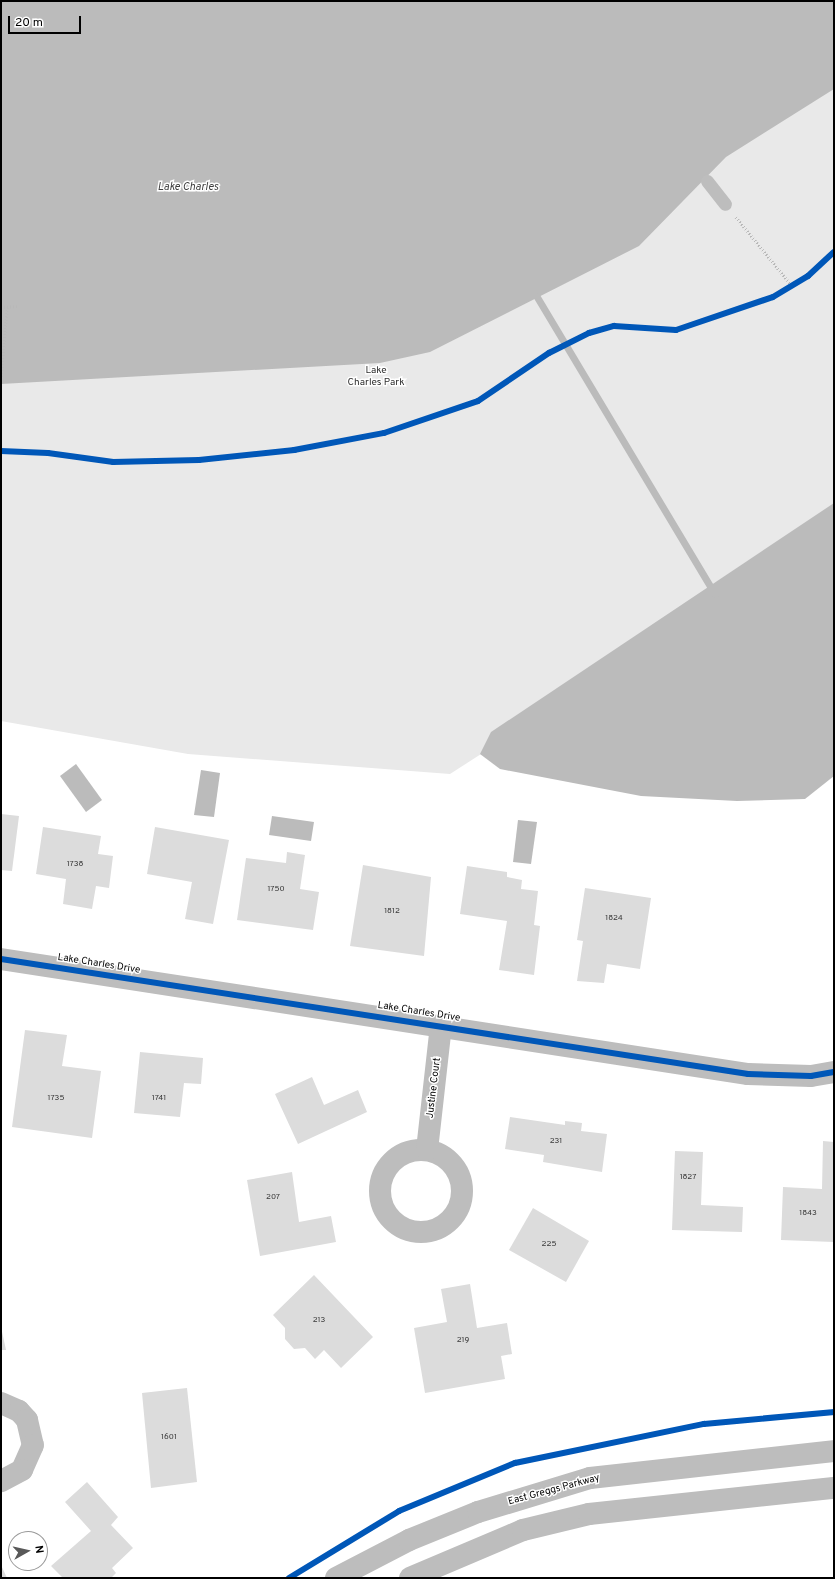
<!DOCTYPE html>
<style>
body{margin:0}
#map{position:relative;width:835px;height:1579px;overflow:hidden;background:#fff;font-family:Overpass,sans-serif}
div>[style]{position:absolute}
.green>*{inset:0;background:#e9e9e9}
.water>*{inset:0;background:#bbb}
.stream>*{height:7px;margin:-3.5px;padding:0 3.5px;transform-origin:3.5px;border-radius:3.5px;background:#bbb}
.building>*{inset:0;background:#dcdcdc}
.path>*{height:2.5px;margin-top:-1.25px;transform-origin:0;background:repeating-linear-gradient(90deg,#b8b8b8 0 1px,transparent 0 3px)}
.service>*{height:13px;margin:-6.5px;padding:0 6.5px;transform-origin:6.5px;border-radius:6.5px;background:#bdbdbd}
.minor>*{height:22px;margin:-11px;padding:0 11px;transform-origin:11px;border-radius:11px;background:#bdbdbd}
.minor>.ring{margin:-11px;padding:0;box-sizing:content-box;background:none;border:22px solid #bdbdbd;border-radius:50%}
.cycleway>*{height:6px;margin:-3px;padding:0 3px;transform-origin:3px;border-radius:3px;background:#0057b8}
span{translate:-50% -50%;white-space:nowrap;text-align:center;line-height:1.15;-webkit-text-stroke:3px #fff;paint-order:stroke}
.number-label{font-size:8px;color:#373737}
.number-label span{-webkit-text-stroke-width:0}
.park-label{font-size:10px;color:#2e2e2e}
.street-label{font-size:10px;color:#000}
.water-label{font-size:11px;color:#3f3f3f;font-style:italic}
.frame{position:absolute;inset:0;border:2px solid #000;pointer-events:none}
.north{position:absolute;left:8px;top:1531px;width:40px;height:40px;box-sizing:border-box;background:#fff;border:1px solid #999;border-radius:50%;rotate:82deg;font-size:11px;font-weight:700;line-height:16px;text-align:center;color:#000}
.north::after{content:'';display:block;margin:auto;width:14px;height:18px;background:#595959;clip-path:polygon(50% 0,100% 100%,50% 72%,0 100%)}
.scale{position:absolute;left:8px;top:16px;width:73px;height:18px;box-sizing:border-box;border:2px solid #000;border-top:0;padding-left:5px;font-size:12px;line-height:14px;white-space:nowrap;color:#000;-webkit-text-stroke:3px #fff;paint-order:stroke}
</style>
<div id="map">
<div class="green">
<i style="clip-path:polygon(1px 1px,834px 1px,834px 527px,450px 774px,188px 754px,1px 721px)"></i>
</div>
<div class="water">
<i style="clip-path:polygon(1px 1px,834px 1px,834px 89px,726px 157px,639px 246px,430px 352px,380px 363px,1px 384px)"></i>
<i style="clip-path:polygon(834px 503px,834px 776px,805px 799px,737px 801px,641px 796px,500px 769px,480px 754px,491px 732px)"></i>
<i style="clip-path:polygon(76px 764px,102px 800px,86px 812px,60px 776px)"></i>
<i style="clip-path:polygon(201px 770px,220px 773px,214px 817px,194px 815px)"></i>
<i style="clip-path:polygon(272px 816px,314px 822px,311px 841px,269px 835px)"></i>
<i style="clip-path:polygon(518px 820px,537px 822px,531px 864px,513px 862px)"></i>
</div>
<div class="stream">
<i style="left:537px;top:297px;width:346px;rotate:59.1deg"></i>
</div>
<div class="building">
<i style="clip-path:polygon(1px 814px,19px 816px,12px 871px,1px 870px)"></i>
<i style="clip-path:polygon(43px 827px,101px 836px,98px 854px,113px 856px,109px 888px,96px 886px,92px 909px,63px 904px,66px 879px,36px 874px)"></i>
<i style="clip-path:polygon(155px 827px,229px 840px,213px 924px,185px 919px,192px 882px,147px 874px)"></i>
<i style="clip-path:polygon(287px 852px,305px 855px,300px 889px,319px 892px,313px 930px,237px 920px,246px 858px,286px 863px)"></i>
<i style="clip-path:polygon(363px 865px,431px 877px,424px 956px,350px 946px)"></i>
<i style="clip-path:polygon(467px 866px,507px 872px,507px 877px,522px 880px,521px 889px,538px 891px,534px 925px,540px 926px,534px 975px,499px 970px,507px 921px,460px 914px)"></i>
<i style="clip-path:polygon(585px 888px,651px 898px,640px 969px,607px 964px,604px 983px,577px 981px,583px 941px,577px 940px)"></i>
<i style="clip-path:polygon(25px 1030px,67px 1035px,62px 1066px,101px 1071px,92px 1138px,12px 1127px)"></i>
<i style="clip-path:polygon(140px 1052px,203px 1058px,201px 1084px,184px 1083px,180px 1117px,134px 1113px)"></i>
<i style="clip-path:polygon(312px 1077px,324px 1105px,358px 1090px,367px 1112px,298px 1144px,275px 1094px)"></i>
<i style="clip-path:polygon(510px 1117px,565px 1125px,565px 1121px,582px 1123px,581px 1131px,607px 1134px,602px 1172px,543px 1162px,544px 1155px,505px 1149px)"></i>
<i style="clip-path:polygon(823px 1141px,834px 1142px,834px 1242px,781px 1240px,783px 1187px,822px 1189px)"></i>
<i style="clip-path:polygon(675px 1151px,703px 1152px,701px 1205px,743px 1207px,742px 1232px,672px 1230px)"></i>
<i style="clip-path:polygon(292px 1172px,299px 1222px,331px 1216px,336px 1242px,260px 1256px,247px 1180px)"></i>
<i style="clip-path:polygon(533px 1208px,589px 1241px,566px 1282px,509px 1250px)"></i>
<i style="clip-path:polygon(314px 1275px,373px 1337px,341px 1368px,324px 1350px,315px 1359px,305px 1348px,294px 1349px,285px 1339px,285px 1328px,273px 1315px)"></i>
<i style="clip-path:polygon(470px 1284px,477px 1328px,507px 1323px,512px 1354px,501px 1356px,505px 1379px,425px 1393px,414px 1328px,447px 1322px,441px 1289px)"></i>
<i style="clip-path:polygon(1px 1327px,6px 1350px,1px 1350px)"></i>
<i style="clip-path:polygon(187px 1388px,197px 1482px,151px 1488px,142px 1393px)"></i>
<i style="clip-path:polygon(87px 1482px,118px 1517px,111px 1525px,133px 1548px,112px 1568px,116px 1573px,111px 1578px,63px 1578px,51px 1566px,91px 1531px,65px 1502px)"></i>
<i style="clip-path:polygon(1px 1565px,7px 1578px,1px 1578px)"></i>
</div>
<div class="path">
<i style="left:736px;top:217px;width:90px;rotate:50.8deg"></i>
<i style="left:1px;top:307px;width:18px;rotate:-3deg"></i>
<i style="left:1px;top:377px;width:70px;rotate:-85.1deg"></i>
</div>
<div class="service">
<i style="left:707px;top:181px;width:29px;rotate:52deg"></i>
</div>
<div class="minor">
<i style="left:1px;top:959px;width:756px;rotate:8.75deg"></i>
<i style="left:748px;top:1074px;width:63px;rotate:1.8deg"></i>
<i style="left:811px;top:1076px;width:23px;rotate:-10deg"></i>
<i class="ring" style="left:380px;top:1150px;width:60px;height:60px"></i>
<i style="left:427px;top:1150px;width:126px;rotate:-83.6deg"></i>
<i style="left:1px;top:1403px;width:20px;rotate:24deg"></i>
<i style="left:19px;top:1411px;width:12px;rotate:48deg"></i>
<i style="left:27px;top:1420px;width:26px;rotate:77deg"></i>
<i style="left:33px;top:1445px;width:27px;rotate:114deg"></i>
<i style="left:22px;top:1470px;width:24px;rotate:152deg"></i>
<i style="left:336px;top:1578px;width:82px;rotate:-27.5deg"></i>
<i style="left:409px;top:1540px;width:74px;rotate:-22.1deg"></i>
<i style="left:478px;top:1512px;width:117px;rotate:-16.9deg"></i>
<i style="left:590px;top:1478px;width:245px;rotate:-6.3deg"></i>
<i style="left:410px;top:1578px;width:123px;rotate:-23deg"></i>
<i style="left:523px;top:1530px;width:68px;rotate:-13.6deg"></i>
<i style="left:589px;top:1514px;width:246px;rotate:-6.1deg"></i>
</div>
<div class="cycleway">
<i style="left:1px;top:451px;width:47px;rotate:2.4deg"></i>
<i style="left:48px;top:453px;width:66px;rotate:7.9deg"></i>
<i style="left:113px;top:462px;width:86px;rotate:-1.3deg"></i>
<i style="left:199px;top:460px;width:96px;rotate:-6deg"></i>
<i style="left:294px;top:450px;width:92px;rotate:-10.7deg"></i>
<i style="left:384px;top:433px;width:99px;rotate:-18.8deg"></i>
<i style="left:478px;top:401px;width:86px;rotate:-34.1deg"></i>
<i style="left:549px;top:353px;width:45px;rotate:-26.6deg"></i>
<i style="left:589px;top:333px;width:26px;rotate:-16deg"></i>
<i style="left:614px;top:326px;width:62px;rotate:3.7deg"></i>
<i style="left:676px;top:330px;width:102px;rotate:-18.8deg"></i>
<i style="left:773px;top:297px;width:41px;rotate:-31deg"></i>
<i style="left:808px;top:276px;width:35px;rotate:-43deg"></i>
<i style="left:1px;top:959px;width:756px;rotate:8.75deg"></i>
<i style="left:748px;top:1074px;width:63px;rotate:1.8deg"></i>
<i style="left:811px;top:1076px;width:23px;rotate:-10deg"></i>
<i style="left:289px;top:1578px;width:129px;rotate:-31.3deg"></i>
<i style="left:399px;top:1511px;width:126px;rotate:-22.5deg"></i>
<i style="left:515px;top:1463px;width:193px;rotate:-11.7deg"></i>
<i style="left:704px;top:1424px;width:131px;rotate:-5.3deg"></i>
</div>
<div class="number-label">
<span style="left:75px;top:865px">1738</span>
<span style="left:276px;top:890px">1750</span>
<span style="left:392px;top:912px">1812</span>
<span style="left:614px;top:919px">1824</span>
<span style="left:56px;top:1099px">1735</span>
<span style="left:159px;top:1099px">1741</span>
<span style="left:556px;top:1142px">231</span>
<span style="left:688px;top:1178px">1827</span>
<span style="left:273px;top:1198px">207</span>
<span style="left:808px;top:1214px">1843</span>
<span style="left:549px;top:1245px">225</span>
<span style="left:319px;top:1321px">213</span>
<span style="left:463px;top:1341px">219</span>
<span style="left:169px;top:1438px">1601</span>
</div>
<div class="park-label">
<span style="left:376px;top:376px">Lake<br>Charles Park</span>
</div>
<div class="street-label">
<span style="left:99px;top:964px;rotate:9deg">Lake Charles Drive</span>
<span style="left:419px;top:1012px;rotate:9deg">Lake Charles Drive</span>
<span style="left:434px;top:1088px;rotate:-83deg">Justine Court</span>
<span style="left:554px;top:1490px;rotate:-15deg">East Greggs Parkway</span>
</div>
<div class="water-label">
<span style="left:188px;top:187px">Lake Charles</span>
</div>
<div class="frame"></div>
<div class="north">N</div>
<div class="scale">20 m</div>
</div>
